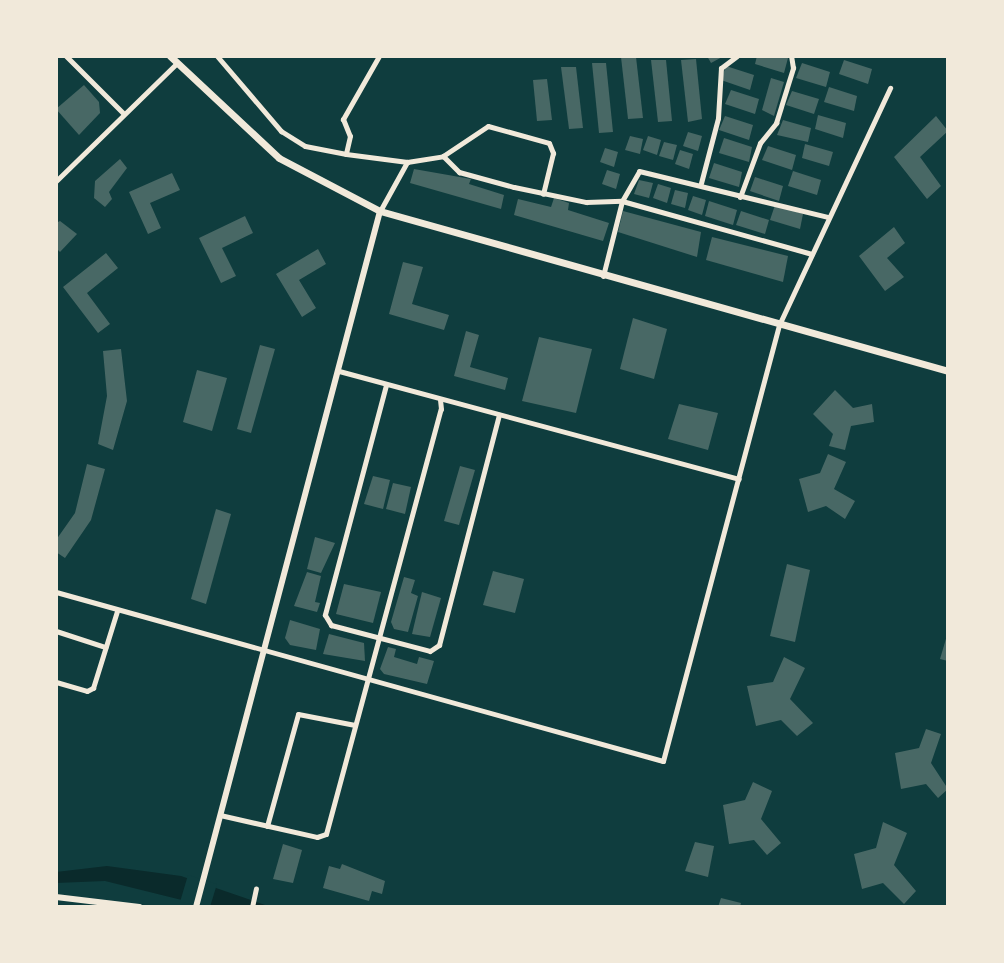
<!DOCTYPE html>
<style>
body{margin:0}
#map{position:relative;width:1004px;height:963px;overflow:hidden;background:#0f3d3e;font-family:Overpass,sans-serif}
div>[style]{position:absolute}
.water>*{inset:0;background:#0a2a2b}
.pier>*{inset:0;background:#0f3d3e}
.building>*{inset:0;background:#486865}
.minor>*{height:5px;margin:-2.5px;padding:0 2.5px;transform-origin:2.5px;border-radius:2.5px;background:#f1e9da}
.tertiary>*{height:6px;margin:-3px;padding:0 3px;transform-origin:3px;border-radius:3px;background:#f1e9da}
.secondary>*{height:7px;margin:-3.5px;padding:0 3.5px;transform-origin:3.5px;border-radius:3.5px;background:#f1e9da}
span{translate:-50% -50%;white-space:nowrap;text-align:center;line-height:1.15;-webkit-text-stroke:5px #f1e9da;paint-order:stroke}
.frame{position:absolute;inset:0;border:58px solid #f1e9da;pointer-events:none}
</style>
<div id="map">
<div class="water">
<i style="clip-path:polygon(107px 866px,181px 876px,271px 907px,210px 907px,105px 881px,56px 883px,56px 872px)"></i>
</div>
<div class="pier">
<i style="clip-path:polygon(188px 875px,217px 884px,210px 907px,180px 902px)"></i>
</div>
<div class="building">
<i style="clip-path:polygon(707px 56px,724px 56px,711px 63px)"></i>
<i style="clip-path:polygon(757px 56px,788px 58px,784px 73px,755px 64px)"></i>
<i style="clip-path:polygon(621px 57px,636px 57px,643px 118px,628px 119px)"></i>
<i style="clip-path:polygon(696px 59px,702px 119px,688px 122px,681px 60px)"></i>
<i style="clip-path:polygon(651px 60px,666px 60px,672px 121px,658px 122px)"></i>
<i style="clip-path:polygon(844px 60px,872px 69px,868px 84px,839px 74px)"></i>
<i style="clip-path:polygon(592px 63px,606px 63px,613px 132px,599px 133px)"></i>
<i style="clip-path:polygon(802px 63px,830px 72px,826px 87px,796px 78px)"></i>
<i style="clip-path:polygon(726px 66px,754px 75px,750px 90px,721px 80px)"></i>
<i style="clip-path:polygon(561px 67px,576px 67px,583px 128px,569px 129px)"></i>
<i style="clip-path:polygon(771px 78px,784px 82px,774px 116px,762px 110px)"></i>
<i style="clip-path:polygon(547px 79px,552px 120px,537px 121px,533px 80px)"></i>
<i style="clip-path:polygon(84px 85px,99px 102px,100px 113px,79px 135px,56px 109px)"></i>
<i style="clip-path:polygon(829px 87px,857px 96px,854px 111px,824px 102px)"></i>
<i style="clip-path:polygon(731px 90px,759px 99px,755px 114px,725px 104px)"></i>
<i style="clip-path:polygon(792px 91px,819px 99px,814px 114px,786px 105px)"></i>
<i style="clip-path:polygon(818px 115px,846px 123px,843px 138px,815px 129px)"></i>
<i style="clip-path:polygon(725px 116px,753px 125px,749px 140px,719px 130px)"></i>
<i style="clip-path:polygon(936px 116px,948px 131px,920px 157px,941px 186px,927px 199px,894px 157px)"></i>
<i style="clip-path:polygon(783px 120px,811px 128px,808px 142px,777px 135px)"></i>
<i style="clip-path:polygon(688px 132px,702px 136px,698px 151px,683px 146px)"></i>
<i style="clip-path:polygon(630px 136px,643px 139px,640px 154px,625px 150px)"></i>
<i style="clip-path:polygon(648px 136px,661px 140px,657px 155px,643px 150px)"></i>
<i style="clip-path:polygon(724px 138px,752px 147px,749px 162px,719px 153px)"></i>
<i style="clip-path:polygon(664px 142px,677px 145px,673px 160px,659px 156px)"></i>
<i style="clip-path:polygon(805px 144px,833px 152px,829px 166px,802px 158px)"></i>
<i style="clip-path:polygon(768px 146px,796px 155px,792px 170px,762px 160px)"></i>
<i style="clip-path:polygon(605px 148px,618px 152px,614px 167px,600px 162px)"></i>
<i style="clip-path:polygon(680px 150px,693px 154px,689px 169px,675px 164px)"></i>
<i style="clip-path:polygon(120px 159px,127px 168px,109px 192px,112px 199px,105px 207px,94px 198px,95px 181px)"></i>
<i style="clip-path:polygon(714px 163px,742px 172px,739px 187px,709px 178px)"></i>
<i style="clip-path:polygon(414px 169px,471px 179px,469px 184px,504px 195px,501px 209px,410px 183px)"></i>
<i style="clip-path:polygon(607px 170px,620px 174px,616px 189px,602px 184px)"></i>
<i style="clip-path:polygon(793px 171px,821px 180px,817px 195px,788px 186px)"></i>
<i style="clip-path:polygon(172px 173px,180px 190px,150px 203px,161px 228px,148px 234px,129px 192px)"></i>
<i style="clip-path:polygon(755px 177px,783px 186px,779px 201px,750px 191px)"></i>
<i style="clip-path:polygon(639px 180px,653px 183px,649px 198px,634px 194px)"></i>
<i style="clip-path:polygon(658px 184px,671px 188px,667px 203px,653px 198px)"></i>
<i style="clip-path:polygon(675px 190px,688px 193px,685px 208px,671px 204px)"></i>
<i style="clip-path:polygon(693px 196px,706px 200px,702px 215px,688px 210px)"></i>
<i style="clip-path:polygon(554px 198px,569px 203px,568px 210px,609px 223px,603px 241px,514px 215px,518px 199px,551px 207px)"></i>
<i style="clip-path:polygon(709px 201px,737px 210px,733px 225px,705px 216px)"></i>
<i style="clip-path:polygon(775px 205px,803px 214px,800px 229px,770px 220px)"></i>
<i style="clip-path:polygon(623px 211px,701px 232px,697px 257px,618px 232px)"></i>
<i style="clip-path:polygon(741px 211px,769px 220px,765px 234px,736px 225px)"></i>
<i style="clip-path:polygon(245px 216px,253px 233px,222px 248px,236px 276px,221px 283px,199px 238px)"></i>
<i style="clip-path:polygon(60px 221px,77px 234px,60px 252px,56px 248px,56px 223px)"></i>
<i style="clip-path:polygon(894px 227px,905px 243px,887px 258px,904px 277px,885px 291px,859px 256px)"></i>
<i style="clip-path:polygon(712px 237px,788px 256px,783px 282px,706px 260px)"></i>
<i style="clip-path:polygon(318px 249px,326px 264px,299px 280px,316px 308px,302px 317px,276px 274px)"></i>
<i style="clip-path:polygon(106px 253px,118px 268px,87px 293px,110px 324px,98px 333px,63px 287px)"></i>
<i style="clip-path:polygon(403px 262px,423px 267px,412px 304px,449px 315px,444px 330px,389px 314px)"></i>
<i style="clip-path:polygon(633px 318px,667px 329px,654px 379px,620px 369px)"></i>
<i style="clip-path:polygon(466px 331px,479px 335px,470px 367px,508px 378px,505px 390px,454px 376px)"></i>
<i style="clip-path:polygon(539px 337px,592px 349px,576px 413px,522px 401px)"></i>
<i style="clip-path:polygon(260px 345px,275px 349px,251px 433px,237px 429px)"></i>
<i style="clip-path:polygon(121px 349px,127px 401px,113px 450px,98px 444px,107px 396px,103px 351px)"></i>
<i style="clip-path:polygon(197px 370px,227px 378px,212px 431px,183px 422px)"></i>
<i style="clip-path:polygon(835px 390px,853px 408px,872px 404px,874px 422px,851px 426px,845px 450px,829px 446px,833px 434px,813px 414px)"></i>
<i style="clip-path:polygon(679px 404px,718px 413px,708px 450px,668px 439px)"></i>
<i style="clip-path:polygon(828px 454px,846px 462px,834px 489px,855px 501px,845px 519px,826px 506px,808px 512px,799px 479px,820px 473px)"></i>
<i style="clip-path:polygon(87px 464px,105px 469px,91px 520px,65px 558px,56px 552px,56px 540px,75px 513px)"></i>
<i style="clip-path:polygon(460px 466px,475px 470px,459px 525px,444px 521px)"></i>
<i style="clip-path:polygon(373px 476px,390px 480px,383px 509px,364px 504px)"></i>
<i style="clip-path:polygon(393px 483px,411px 487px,405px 514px,386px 509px)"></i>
<i style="clip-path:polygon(216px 509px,231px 514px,206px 604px,191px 599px)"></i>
<i style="clip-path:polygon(315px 537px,335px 543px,321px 573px,307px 569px)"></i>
<i style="clip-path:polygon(787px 564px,810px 570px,795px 642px,770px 636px)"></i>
<i style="clip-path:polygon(493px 571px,524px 579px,515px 613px,483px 605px)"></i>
<i style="clip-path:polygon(307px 572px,321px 576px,315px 602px,320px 603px,317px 612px,294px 606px)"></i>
<i style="clip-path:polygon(404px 577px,415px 580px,411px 593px,418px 596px,408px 632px,394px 629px,391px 622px)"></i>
<i style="clip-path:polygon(344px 584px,381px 592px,373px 623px,336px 614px)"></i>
<i style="clip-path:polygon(422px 592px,441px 598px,430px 637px,412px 634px)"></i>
<i style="clip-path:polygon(290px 620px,320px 629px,316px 650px,290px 645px,285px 638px)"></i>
<i style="clip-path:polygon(948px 632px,948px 661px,940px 659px)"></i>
<i style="clip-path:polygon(329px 634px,364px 643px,365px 661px,323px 654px)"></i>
<i style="clip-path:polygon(388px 647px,396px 649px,394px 657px,417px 664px,419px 657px,434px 661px,427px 684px,384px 674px,380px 669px)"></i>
<i style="clip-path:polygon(784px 657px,805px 668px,790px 699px,813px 723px,797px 736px,781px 720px,756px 726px,747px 686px,773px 682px)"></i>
<i style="clip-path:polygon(926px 729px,941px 734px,931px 763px,948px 789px,938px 798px,926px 784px,901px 789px,895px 753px,919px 748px)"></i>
<i style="clip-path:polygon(753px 782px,772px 791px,761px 819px,781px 843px,767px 855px,754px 840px,729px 844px,723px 805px,745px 800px)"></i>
<i style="clip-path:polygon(883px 822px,907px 833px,894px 865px,916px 891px,904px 904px,883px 883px,862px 889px,854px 854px,876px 848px)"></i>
<i style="clip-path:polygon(695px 842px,714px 846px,708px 877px,685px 871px)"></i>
<i style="clip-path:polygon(283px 844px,302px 850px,293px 883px,273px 879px)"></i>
<i style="clip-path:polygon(342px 864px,385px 881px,382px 894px,372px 891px,369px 901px,323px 888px,329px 866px,340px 869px)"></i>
<i style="clip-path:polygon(721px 898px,741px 903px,740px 907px,718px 907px)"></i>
</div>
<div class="minor">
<i style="left:66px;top:56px;width:81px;rotate:45deg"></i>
<i style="left:217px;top:56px;width:99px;rotate:49.5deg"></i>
<i style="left:281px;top:131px;width:28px;rotate:32deg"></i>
<i style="left:305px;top:146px;width:42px;rotate:11deg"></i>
<i style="left:379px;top:56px;width:73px;rotate:119.7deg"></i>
<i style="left:343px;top:119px;width:18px;rotate:68deg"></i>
<i style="left:350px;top:136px;width:18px;rotate:103deg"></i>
<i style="left:346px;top:154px;width:62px;rotate:7.5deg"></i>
<i style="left:443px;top:156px;width:23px;rotate:45deg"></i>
<i style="left:459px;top:172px;width:57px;rotate:15.3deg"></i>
<i style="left:514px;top:187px;width:74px;rotate:11.8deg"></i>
<i style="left:586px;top:202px;width:36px;rotate:-2deg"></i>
<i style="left:622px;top:201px;width:197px;rotate:15.6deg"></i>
<i style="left:56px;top:181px;width:169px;rotate:-44.3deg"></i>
<i style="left:701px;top:183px;width:67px;rotate:-75.3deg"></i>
<i style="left:718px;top:118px;width:50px;rotate:-86.6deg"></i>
<i style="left:721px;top:68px;width:20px;rotate:-37deg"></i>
<i style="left:740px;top:197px;width:58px;rotate:-69.7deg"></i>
<i style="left:760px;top:143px;width:26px;rotate:-51deg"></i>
<i style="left:776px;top:123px;width:58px;rotate:-72.8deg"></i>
<i style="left:793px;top:68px;width:12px;rotate:-99deg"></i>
<i style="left:380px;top:211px;width:56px;rotate:-61.1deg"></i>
<i style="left:407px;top:162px;width:36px;rotate:-9deg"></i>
<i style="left:443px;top:156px;width:54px;rotate:-33.7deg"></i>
<i style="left:488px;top:126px;width:63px;rotate:15.6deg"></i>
<i style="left:549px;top:143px;width:11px;rotate:68deg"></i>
<i style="left:553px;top:153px;width:42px;rotate:103.7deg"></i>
<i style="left:603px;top:276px;width:77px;rotate:-75.8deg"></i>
<i style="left:622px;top:201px;width:34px;rotate:-60deg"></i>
<i style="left:639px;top:171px;width:195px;rotate:13.7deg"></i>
<i style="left:339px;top:371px;width:414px;rotate:15.1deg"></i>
<i style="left:386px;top:385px;width:238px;rotate:104.9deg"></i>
<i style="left:325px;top:615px;width:12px;rotate:59deg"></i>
<i style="left:331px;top:625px;width:102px;rotate:14.7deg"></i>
<i style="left:430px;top:651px;width:11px;rotate:-34deg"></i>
<i style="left:439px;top:645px;width:238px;rotate:-75.4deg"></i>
<i style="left:56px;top:592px;width:630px;rotate:15.56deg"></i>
<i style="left:663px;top:761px;width:451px;rotate:-75.1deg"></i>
<i style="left:779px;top:325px;width:262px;rotate:-64.9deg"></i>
<i style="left:56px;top:631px;width:52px;rotate:18.1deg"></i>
<i style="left:56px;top:682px;width:32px;rotate:16deg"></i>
<i style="left:87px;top:691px;width:7px;rotate:-27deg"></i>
<i style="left:93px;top:688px;width:81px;rotate:-72.7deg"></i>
<i style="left:220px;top:815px;width:99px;rotate:12.8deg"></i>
<i style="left:317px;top:837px;width:9px;rotate:-18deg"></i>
<i style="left:326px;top:834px;width:440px;rotate:-74.9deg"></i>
<i style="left:441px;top:409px;width:10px;rotate:-96deg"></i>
<i style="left:267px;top:826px;width:116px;rotate:-74.5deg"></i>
<i style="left:298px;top:714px;width:58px;rotate:10.9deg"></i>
<i style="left:252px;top:907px;width:19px;rotate:-78deg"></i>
</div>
<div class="tertiary">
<i style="left:56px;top:897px;width:84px;rotate:6.9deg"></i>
<i style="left:196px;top:907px;width:720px;rotate:-75.19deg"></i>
</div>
<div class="secondary">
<i style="left:170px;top:56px;width:149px;rotate:43.1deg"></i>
<i style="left:279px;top:158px;width:114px;rotate:27.7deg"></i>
<i style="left:380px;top:211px;width:590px;rotate:15.73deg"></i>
</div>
<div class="frame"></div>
</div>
